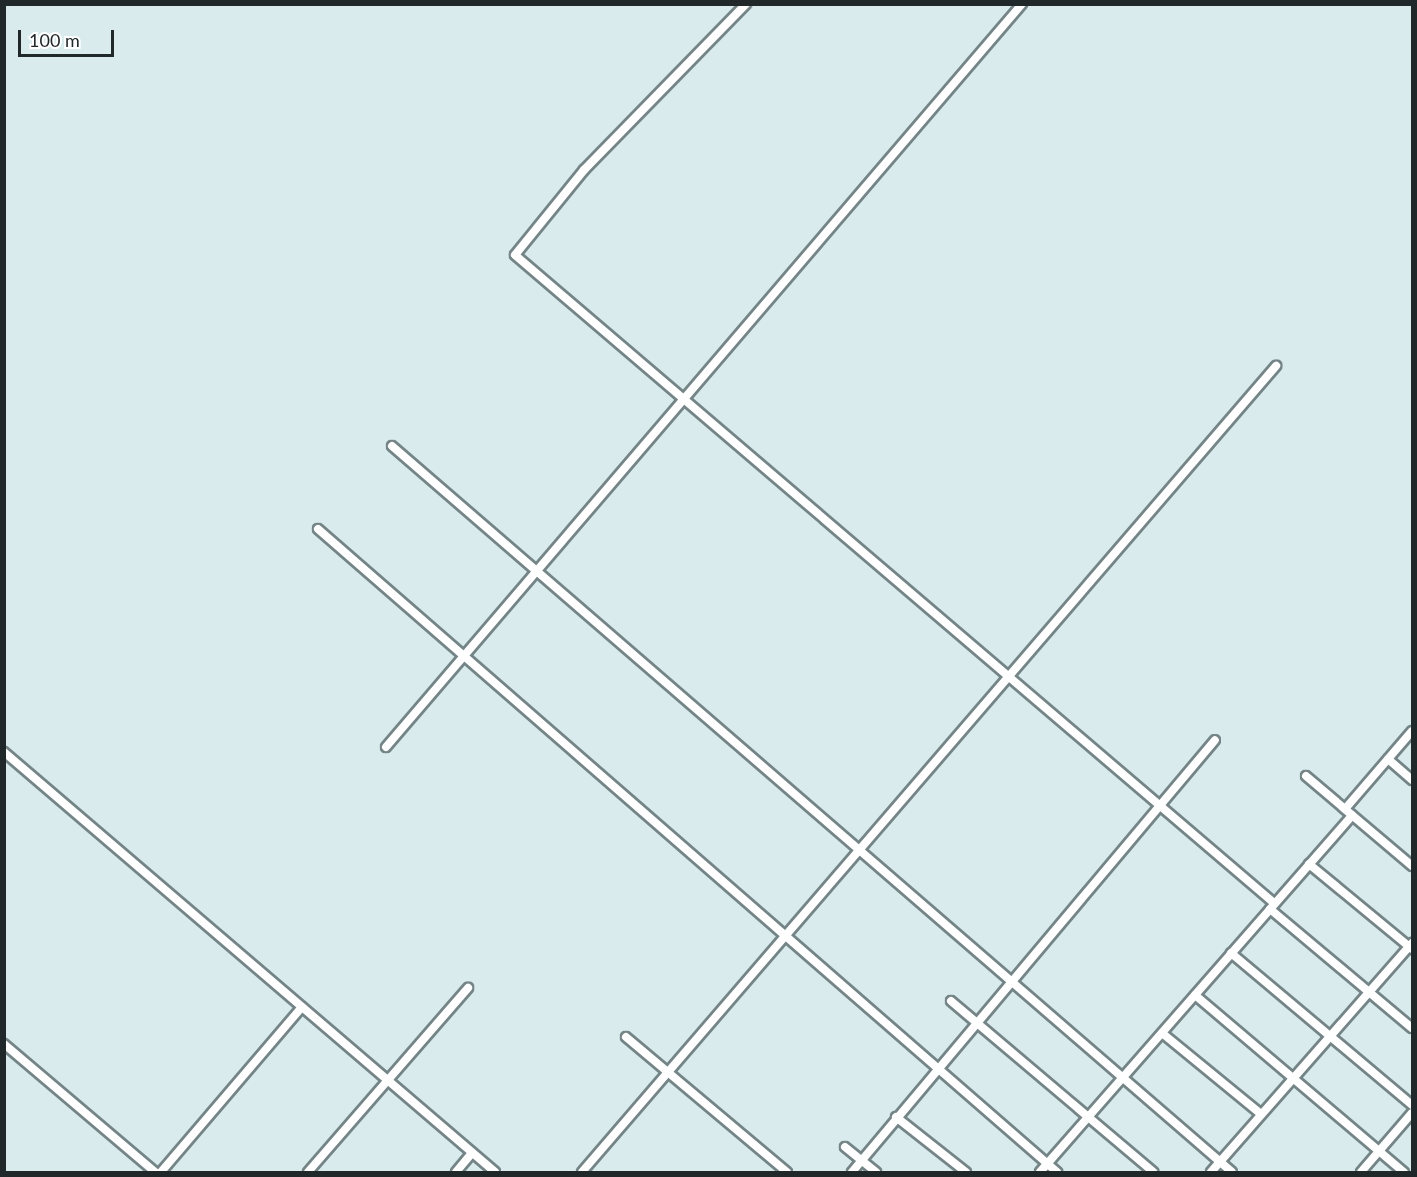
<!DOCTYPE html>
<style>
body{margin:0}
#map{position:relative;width:1417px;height:1177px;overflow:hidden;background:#d9ebed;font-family:Lato,sans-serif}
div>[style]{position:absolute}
.roads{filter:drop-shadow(2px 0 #758587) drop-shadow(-2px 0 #758587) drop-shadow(0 2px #758587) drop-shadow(0 -2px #758587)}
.minor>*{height:8px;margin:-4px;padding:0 4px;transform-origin:4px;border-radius:4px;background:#fff}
span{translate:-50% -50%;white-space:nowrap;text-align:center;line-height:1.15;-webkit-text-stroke:6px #fff;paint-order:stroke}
.frame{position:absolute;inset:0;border:6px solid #212829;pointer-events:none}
.scale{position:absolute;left:18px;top:30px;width:96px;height:27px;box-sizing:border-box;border:3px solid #212829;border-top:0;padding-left:8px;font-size:18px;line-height:21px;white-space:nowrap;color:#212829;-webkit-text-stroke:4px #fff;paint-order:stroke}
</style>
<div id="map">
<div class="roads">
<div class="minor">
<i style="left:746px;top:4px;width:232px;rotate:134.3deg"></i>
<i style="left:584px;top:170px;width:109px;rotate:129.1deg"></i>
<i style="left:515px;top:255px;width:998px;rotate:40.49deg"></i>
<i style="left:392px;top:446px;width:1110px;rotate:40.84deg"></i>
<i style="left:318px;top:529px;width:980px;rotate:41.03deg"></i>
<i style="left:386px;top:747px;width:978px;rotate:-49.44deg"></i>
<i style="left:4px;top:752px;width:646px;rotate:40.54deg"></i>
<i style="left:1388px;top:759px;width:32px;rotate:41deg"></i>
<i style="left:1306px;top:776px;width:139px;rotate:40.3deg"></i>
<i style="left:1345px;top:809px;width:103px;rotate:-49.3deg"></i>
<i style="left:1309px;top:864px;width:134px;rotate:39.5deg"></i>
<i style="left:1270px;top:909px;width:185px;rotate:40deg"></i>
<i style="left:1231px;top:953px;width:236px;rotate:40deg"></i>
<i style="left:1195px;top:995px;width:274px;rotate:40.3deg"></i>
<i style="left:951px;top:1001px;width:265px;rotate:40.2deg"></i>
<i style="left:1162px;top:1033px;width:128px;rotate:39.3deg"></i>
<i style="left:626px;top:1037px;width:210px;rotate:40deg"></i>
<i style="left:4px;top:1044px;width:198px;rotate:40.3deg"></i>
<i style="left:896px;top:1117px;width:89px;rotate:38.2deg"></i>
<i style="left:845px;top:1147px;width:40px;rotate:39deg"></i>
<i style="left:161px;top:1172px;width:217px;rotate:-49.5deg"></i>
<i style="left:308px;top:1172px;width:244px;rotate:-49deg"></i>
<i style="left:456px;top:1172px;width:25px;rotate:-50deg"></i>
<i style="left:582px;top:1172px;width:1064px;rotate:-49.27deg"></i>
<i style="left:852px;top:1172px;width:564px;rotate:-49.96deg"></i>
<i style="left:1040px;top:1172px;width:474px;rotate:-48.8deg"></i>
<i style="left:1211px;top:1172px;width:305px;rotate:-48.7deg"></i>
<i style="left:1361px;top:1172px;width:78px;rotate:-49.2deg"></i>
</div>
</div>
<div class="frame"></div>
<div class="scale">100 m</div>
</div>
